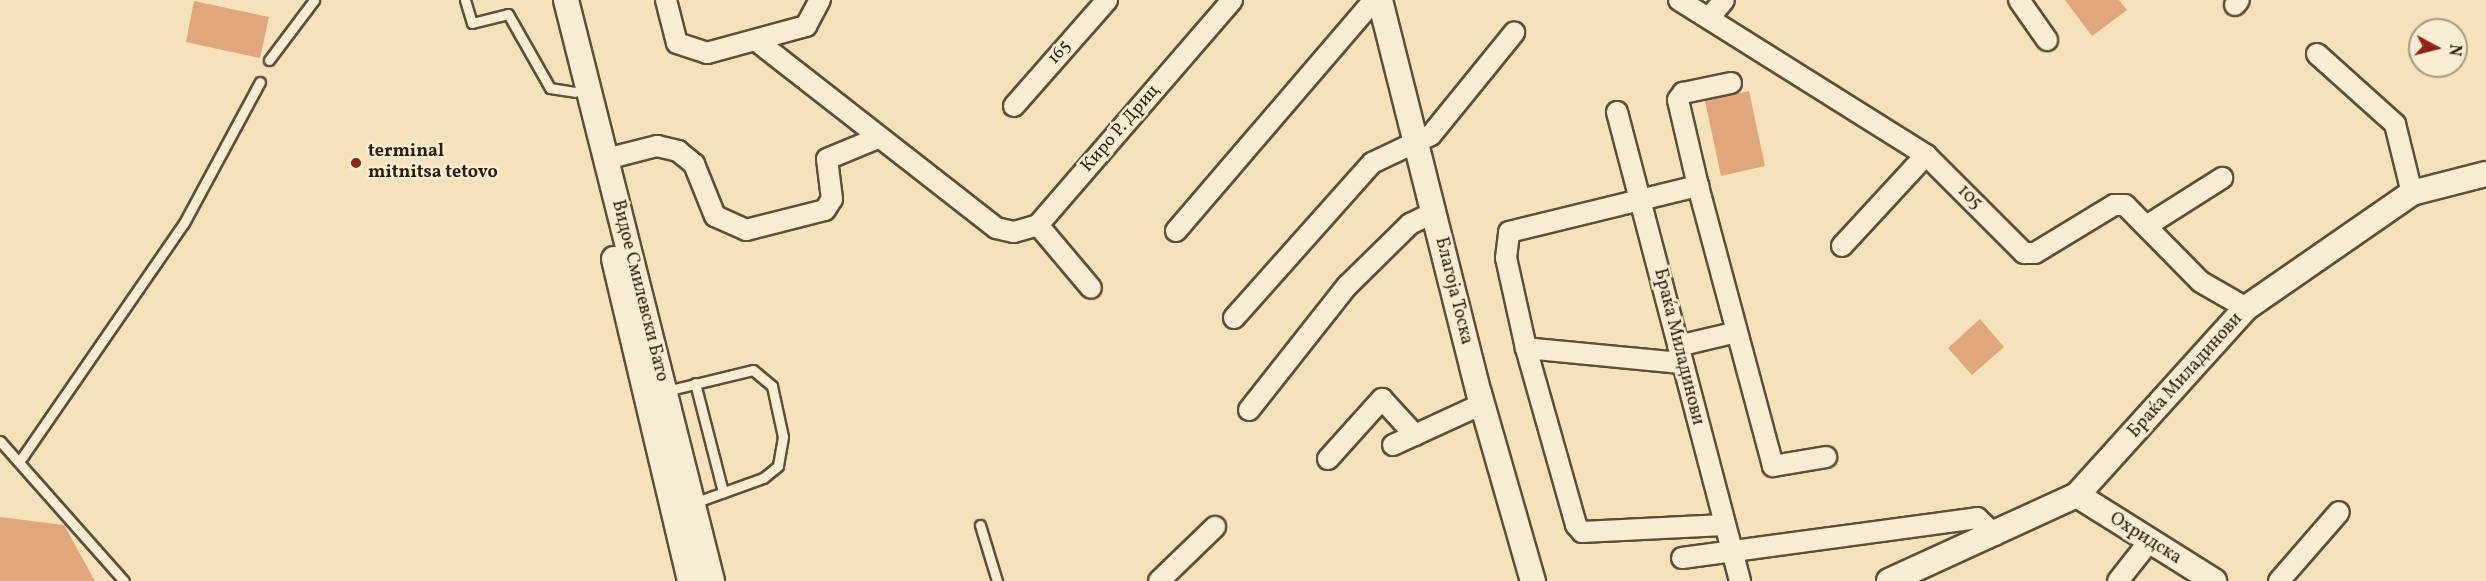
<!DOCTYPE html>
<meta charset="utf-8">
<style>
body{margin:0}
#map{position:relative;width:2486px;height:581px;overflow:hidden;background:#f5e2ba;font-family:Vollkorn,serif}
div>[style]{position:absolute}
.building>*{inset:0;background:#dfa77b}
.roads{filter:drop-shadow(2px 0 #5e4e38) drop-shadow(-2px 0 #5e4e38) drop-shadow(0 2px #5e4e38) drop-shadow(0 -2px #5e4e38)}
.service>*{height:9px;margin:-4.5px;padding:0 4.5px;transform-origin:4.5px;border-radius:4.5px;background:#f8ecd2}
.minor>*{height:20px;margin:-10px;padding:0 10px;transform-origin:10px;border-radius:10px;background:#f8ecd2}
.tertiary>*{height:24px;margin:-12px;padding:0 12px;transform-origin:12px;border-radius:12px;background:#f8ecd2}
.dots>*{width:16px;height:16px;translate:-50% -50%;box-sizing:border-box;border:3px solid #f8ecd2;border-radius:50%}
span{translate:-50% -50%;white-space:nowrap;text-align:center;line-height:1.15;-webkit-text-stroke:5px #f8ecd2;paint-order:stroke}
.street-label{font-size:18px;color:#2b1d0c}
.poi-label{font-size:18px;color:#2b1d0c;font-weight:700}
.left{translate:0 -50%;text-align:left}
.north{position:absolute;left:2408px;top:18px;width:60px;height:60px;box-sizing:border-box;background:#f8ecd2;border:2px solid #a69983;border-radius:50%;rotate:97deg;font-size:16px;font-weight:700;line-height:24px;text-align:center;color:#2b1d0c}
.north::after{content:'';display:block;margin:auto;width:21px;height:27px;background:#8f2418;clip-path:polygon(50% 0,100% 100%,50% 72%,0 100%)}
</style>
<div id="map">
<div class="building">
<i style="clip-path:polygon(2065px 0,2119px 0,2127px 10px,2092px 36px)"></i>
<i style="clip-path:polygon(194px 1px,269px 17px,260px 58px,186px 42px)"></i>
<i style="clip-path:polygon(1749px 91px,1765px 166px,1721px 176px,1705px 101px)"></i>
<i style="clip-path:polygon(1980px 319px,2004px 347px,1972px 375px,1948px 348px)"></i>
<i style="clip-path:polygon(0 517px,64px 525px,95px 581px,0 581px)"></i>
</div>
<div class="roads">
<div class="service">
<i style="left:465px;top:0;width:24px;rotate:73deg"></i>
<i style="left:472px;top:23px;width:37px;rotate:-14deg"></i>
<i style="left:508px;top:14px;width:85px;rotate:60.4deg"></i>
<i style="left:550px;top:88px;width:25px;rotate:9deg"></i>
<i style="left:269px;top:60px;width:75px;rotate:-53.1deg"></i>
<i style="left:695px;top:383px;width:113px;rotate:75.6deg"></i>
<i style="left:666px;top:391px;width:89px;rotate:-13.6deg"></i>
<i style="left:753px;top:370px;width:25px;rotate:40deg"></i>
<i style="left:772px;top:386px;width:52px;rotate:77.8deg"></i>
<i style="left:783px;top:437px;width:29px;rotate:100deg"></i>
<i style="left:778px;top:466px;width:19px;rotate:141deg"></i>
<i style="left:763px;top:478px;width:73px;rotate:160.1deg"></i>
<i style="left:0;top:441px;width:187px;rotate:48.5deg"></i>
<i style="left:19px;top:462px;width:290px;rotate:-55.4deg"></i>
<i style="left:184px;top:223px;width:160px;rotate:-61.7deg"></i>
<i style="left:980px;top:525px;width:59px;rotate:73.1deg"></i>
</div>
<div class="minor">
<i style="left:666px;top:0;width:44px;rotate:75.7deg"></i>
<i style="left:677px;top:43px;width:32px;rotate:18deg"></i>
<i style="left:707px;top:53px;width:103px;rotate:-15.3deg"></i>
<i style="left:806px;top:26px;width:30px;rotate:-62deg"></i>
<i style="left:1679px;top:0;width:292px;rotate:32.1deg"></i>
<i style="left:1926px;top:155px;width:139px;rotate:45deg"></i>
<i style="left:2024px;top:253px;width:11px"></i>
<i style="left:2035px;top:253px;width:92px;rotate:-31.3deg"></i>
<i style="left:2114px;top:205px;width:11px"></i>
<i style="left:2125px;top:205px;width:108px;rotate:45.4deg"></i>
<i style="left:2201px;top:282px;width:52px;rotate:30deg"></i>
<i style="left:2019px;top:0;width:49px;rotate:55deg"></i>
<i style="left:2235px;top:5px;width:6px;rotate:-51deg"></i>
<i style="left:1709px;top:18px;width:23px;rotate:-50deg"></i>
<i style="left:758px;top:42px;width:302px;rotate:38deg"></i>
<i style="left:996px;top:228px;width:18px;rotate:13deg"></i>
<i style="left:1014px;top:232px;width:25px;rotate:-16deg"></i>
<i style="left:1038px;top:225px;width:297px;rotate:-49.2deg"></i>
<i style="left:2317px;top:54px;width:105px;rotate:41.9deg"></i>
<i style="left:2395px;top:124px;width:71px;rotate:76.2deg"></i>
<i style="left:1014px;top:106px;width:141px;rotate:-48.7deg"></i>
<i style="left:1617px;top:112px;width:485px;rotate:75.3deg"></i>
<i style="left:606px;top:159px;width:53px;rotate:-14.3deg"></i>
<i style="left:657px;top:146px;width:22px;rotate:13deg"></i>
<i style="left:678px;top:151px;width:21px;rotate:39deg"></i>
<i style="left:694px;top:164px;width:56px;rotate:68deg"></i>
<i style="left:715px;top:216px;width:34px;rotate:24deg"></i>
<i style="left:746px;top:230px;width:81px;rotate:-14.2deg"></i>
<i style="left:825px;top:210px;width:13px;rotate:-58deg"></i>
<i style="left:832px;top:199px;width:40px;rotate:-97.1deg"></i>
<i style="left:827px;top:159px;width:57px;rotate:-22.5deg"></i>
<i style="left:1698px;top:186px;width:88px;rotate:-103.1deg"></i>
<i style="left:1678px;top:100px;width:9px;rotate:-54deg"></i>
<i style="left:1683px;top:93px;width:49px;rotate:-11.8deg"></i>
<i style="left:1038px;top:225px;width:82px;rotate:49.9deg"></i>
<i style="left:2148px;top:225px;width:88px;rotate:-32.4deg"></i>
<i style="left:1176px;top:231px;width:304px;rotate:-49.4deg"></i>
<i style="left:1842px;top:246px;width:124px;rotate:-47.3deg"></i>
<i style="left:1234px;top:318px;width:208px;rotate:-48.3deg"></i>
<i style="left:1372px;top:163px;width:65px;rotate:-25.4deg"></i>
<i style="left:1431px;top:135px;width:132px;rotate:-50.9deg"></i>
<i style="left:1678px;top:346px;width:57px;rotate:-13.3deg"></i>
<i style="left:1526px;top:348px;width:92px;rotate:-102.5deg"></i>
<i style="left:1506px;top:258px;width:26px;rotate:-83deg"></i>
<i style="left:1509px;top:232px;width:195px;rotate:-13.7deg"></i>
<i style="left:1698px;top:186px;width:290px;rotate:75deg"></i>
<i style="left:1773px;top:466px;width:54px;rotate:-9.6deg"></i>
<i style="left:1681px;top:363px;width:156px;rotate:-174.5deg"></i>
<i style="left:1526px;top:348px;width:184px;rotate:74.2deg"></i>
<i style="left:1576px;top:525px;width:9px;rotate:49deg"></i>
<i style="left:1582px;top:532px;width:142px;rotate:-2.8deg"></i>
<i style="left:1249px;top:410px;width:157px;rotate:-51.7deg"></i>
<i style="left:1346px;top:287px;width:90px;rotate:-44.5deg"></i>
<i style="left:1410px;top:224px;width:25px;rotate:-26deg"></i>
<i style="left:1393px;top:445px;width:98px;rotate:-24.7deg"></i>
<i style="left:1328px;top:459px;width:81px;rotate:-48deg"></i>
<i style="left:1382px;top:399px;width:49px;rotate:47.5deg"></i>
<i style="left:1682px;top:558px;width:298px;rotate:-7.7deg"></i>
<i style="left:1977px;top:518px;width:25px;rotate:43deg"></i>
<i style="left:1159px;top:581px;width:78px;rotate:-44deg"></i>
<i style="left:2118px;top:581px;width:48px;rotate:-51.7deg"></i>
<i style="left:2279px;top:581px;width:91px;rotate:-49deg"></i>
</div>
<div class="tertiary">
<i style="left:566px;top:0;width:599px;rotate:75.89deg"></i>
<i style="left:1380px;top:0;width:405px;rotate:75.9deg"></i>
<i style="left:1479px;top:393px;width:196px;rotate:74deg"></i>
<i style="left:614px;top:259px;width:331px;rotate:76.7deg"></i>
<i style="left:2077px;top:495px;width:162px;rotate:32.1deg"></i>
<i style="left:1889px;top:581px;width:207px;rotate:-24.6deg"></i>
<i style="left:2077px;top:495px;width:252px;rotate:-47.9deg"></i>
<i style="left:2246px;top:308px;width:202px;rotate:-34.7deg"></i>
<i style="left:2412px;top:193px;width:76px;rotate:-14.4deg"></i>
</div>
</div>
<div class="dots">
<i style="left:356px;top:163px;background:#8f2418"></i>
</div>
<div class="street-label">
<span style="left:1060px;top:53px;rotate:-49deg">165</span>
<span style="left:1121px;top:129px;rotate:-49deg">Киро Р. Дриц</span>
<span style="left:1969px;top:198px;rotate:45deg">105</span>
<span style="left:639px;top:291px;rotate:76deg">Видое Смилевски Бато</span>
<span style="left:1453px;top:291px;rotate:76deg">Благоја Тоска</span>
<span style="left:1678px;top:347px;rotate:76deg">Браќа Миладинови</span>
<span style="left:2186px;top:376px;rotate:-48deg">Браќа Миладинови</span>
<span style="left:2145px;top:539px;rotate:32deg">Охридска</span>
</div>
<div class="poi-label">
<span class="left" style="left:368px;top:163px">terminal<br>mitnitsa tetovo</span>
</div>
<div class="north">N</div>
</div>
